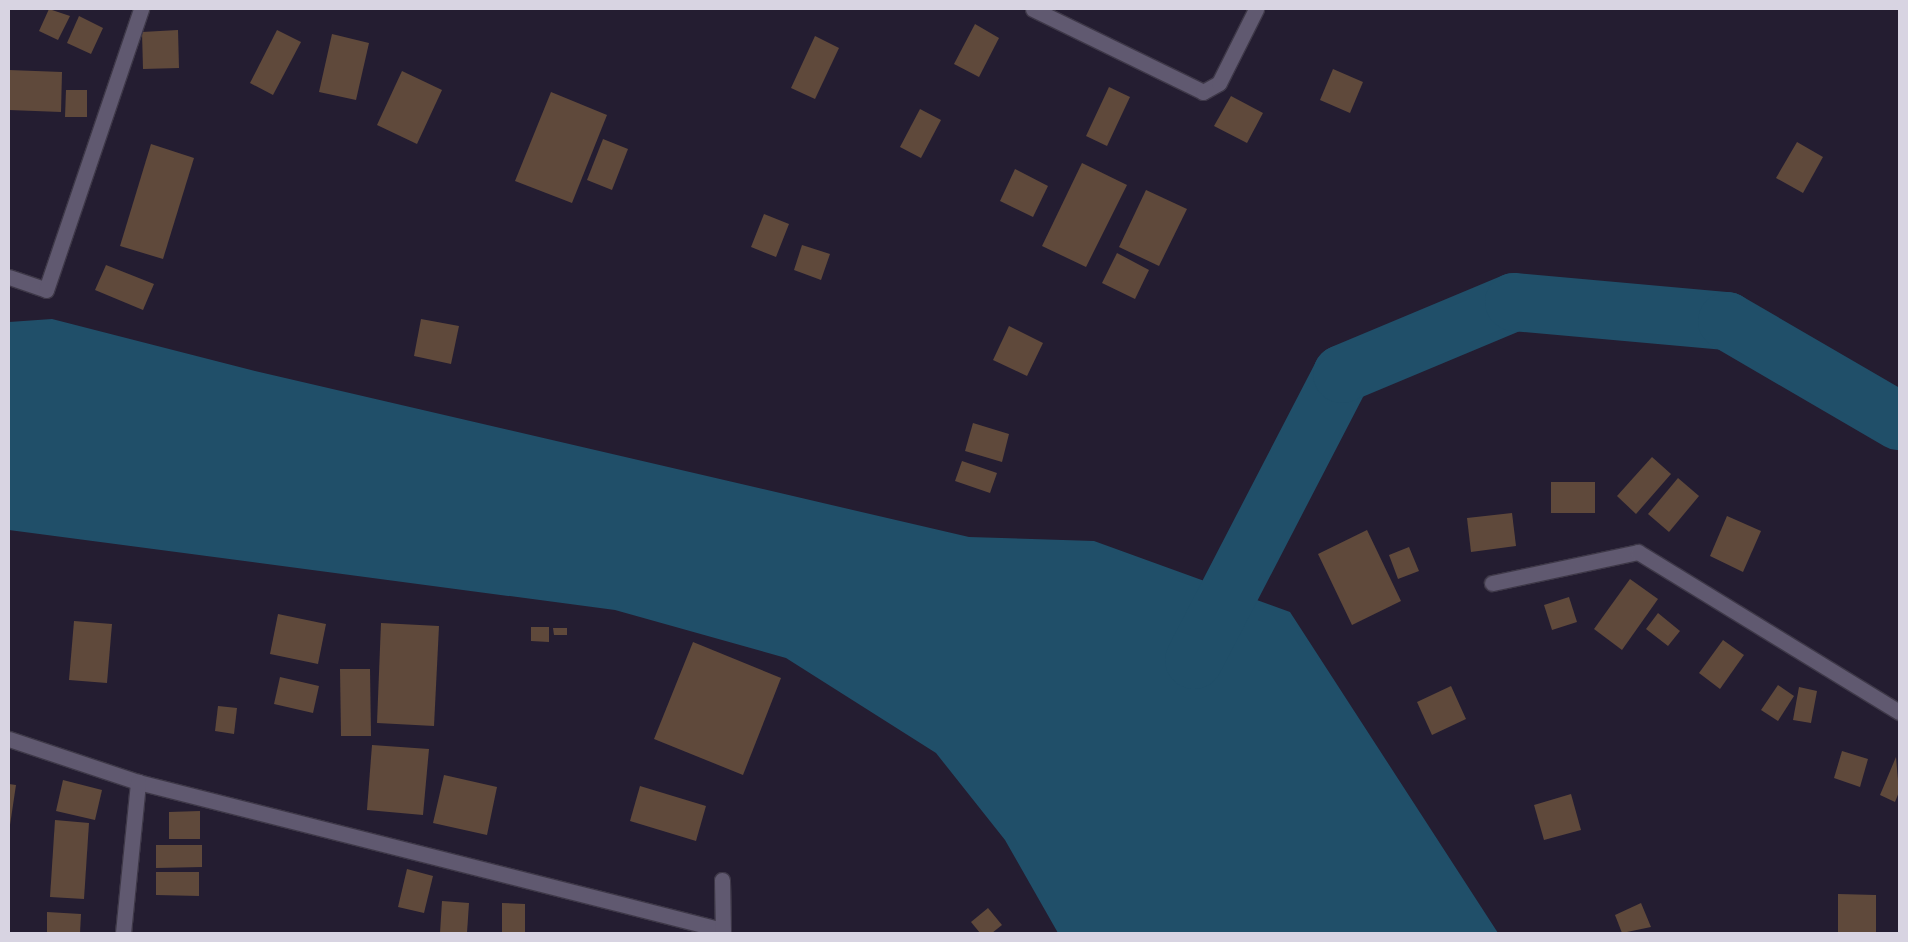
<!DOCTYPE html>
<style>
body{margin:0}
#map{position:relative;width:1908px;height:942px;overflow:hidden;background:#241d31;font-family:"DM Sans",sans-serif}
div>[style]{position:absolute}
.water>*{inset:0;background:#204f69}
.river>*{height:58px;margin:-29px;padding:0 29px;transform-origin:29px;border-radius:29px;background:#204f69}
.building>*{inset:0;background:#5f493b}
.roads{filter:drop-shadow(1px 0 #3e3848) drop-shadow(-1px 0 #3e3848) drop-shadow(0 1px #3e3848) drop-shadow(0 -1px #3e3848)}
.minor>*{height:15px;margin:-7.5px;padding:0 7.5px;transform-origin:7.5px;border-radius:7.5px;background:#605970}
span{translate:-50% -50%;white-space:nowrap;text-align:center;line-height:1.15;-webkit-text-stroke:4px #1b1427;paint-order:stroke}
.frame{position:absolute;inset:0;border:10px solid #d8d4e2;pointer-events:none}
</style>
<div id="map">
<div class="water">
<i style="clip-path:polygon(52px 319px,255px 371px,969px 537px,1094px 541px,1290px 612px,1498px 933px,1058px 933px,1005px 840px,936px 753px,786px 658px,615px 610px,9px 530px,9px 322px)"></i>
</div>
<div class="river">
<i style="left:1194px;top:660px;width:322px;rotate:-62.6deg"></i>
<i style="left:1342px;top:374px;width:186px;rotate:-22.7deg"></i>
<i style="left:1514px;top:302px;width:214px;rotate:5.1deg"></i>
<i style="left:1727px;top:321px;width:199px;rotate:30.2deg"></i>
</div>
<div class="building">
<i style="clip-path:polygon(49px 9px,70px 16px,58px 40px,39px 31px)"></i>
<i style="clip-path:polygon(79px 16px,103px 28px,91px 54px,67px 43px)"></i>
<i style="clip-path:polygon(975px 24px,999px 38px,979px 77px,954px 64px)"></i>
<i style="clip-path:polygon(178px 30px,179px 68px,143px 69px,142px 32px)"></i>
<i style="clip-path:polygon(277px 30px,301px 42px,273px 95px,250px 83px)"></i>
<i style="clip-path:polygon(332px 34px,369px 43px,356px 100px,319px 92px)"></i>
<i style="clip-path:polygon(815px 36px,839px 48px,815px 99px,791px 88px)"></i>
<i style="clip-path:polygon(1333px 69px,1363px 82px,1350px 113px,1320px 100px)"></i>
<i style="clip-path:polygon(9px 70px,62px 72px,61px 112px,9px 110px)"></i>
<i style="clip-path:polygon(402px 71px,442px 90px,417px 144px,377px 125px)"></i>
<i style="clip-path:polygon(1109px 87px,1130px 97px,1107px 146px,1086px 136px)"></i>
<i style="clip-path:polygon(66px 90px,87px 90px,87px 117px,65px 117px)"></i>
<i style="clip-path:polygon(551px 92px,607px 115px,572px 203px,515px 181px)"></i>
<i style="clip-path:polygon(1231px 96px,1263px 113px,1247px 143px,1214px 126px)"></i>
<i style="clip-path:polygon(920px 109px,941px 120px,921px 158px,900px 147px)"></i>
<i style="clip-path:polygon(603px 139px,628px 149px,612px 190px,587px 180px)"></i>
<i style="clip-path:polygon(1797px 142px,1823px 157px,1803px 193px,1776px 178px)"></i>
<i style="clip-path:polygon(151px 144px,194px 158px,163px 259px,120px 246px)"></i>
<i style="clip-path:polygon(1082px 163px,1127px 185px,1086px 267px,1042px 246px)"></i>
<i style="clip-path:polygon(1015px 169px,1048px 186px,1033px 217px,1000px 201px)"></i>
<i style="clip-path:polygon(1146px 190px,1187px 209px,1159px 266px,1119px 247px)"></i>
<i style="clip-path:polygon(764px 214px,789px 224px,776px 257px,751px 247px)"></i>
<i style="clip-path:polygon(802px 245px,830px 254px,821px 280px,794px 270px)"></i>
<i style="clip-path:polygon(1117px 253px,1149px 270px,1135px 299px,1102px 283px)"></i>
<i style="clip-path:polygon(106px 265px,154px 284px,143px 310px,95px 290px)"></i>
<i style="clip-path:polygon(421px 319px,459px 326px,451px 364px,414px 356px)"></i>
<i style="clip-path:polygon(1009px 326px,1043px 343px,1027px 376px,993px 360px)"></i>
<i style="clip-path:polygon(973px 423px,1009px 434px,1002px 462px,965px 451px)"></i>
<i style="clip-path:polygon(1652px 457px,1671px 474px,1636px 514px,1617px 496px)"></i>
<i style="clip-path:polygon(962px 461px,997px 473px,990px 493px,955px 481px)"></i>
<i style="clip-path:polygon(1678px 478px,1699px 496px,1669px 532px,1648px 514px)"></i>
<i style="clip-path:polygon(1551px 482px,1595px 482px,1595px 513px,1551px 513px)"></i>
<i style="clip-path:polygon(1512px 513px,1516px 546px,1471px 552px,1467px 518px)"></i>
<i style="clip-path:polygon(1727px 516px,1761px 531px,1743px 572px,1710px 556px)"></i>
<i style="clip-path:polygon(1367px 530px,1401px 601px,1352px 625px,1318px 554px)"></i>
<i style="clip-path:polygon(1409px 547px,1419px 571px,1398px 579px,1389px 555px)"></i>
<i style="clip-path:polygon(1630px 579px,1658px 599px,1622px 650px,1594px 629px)"></i>
<i style="clip-path:polygon(1569px 597px,1577px 622px,1552px 630px,1544px 605px)"></i>
<i style="clip-path:polygon(1658px 613px,1680px 631px,1668px 646px,1646px 629px)"></i>
<i style="clip-path:polygon(278px 614px,326px 624px,318px 664px,270px 654px)"></i>
<i style="clip-path:polygon(74px 621px,112px 624px,107px 683px,69px 680px)"></i>
<i style="clip-path:polygon(381px 623px,439px 626px,434px 726px,377px 723px)"></i>
<i style="clip-path:polygon(531px 627px,549px 627px,549px 642px,531px 641px)"></i>
<i style="clip-path:polygon(553px 628px,567px 628px,567px 635px,554px 635px)"></i>
<i style="clip-path:polygon(1723px 640px,1744px 655px,1720px 689px,1699px 673px)"></i>
<i style="clip-path:polygon(693px 642px,781px 678px,743px 775px,654px 739px)"></i>
<i style="clip-path:polygon(340px 669px,370px 669px,371px 736px,341px 736px)"></i>
<i style="clip-path:polygon(280px 677px,319px 686px,313px 713px,274px 704px)"></i>
<i style="clip-path:polygon(1778px 685px,1794px 696px,1778px 721px,1761px 710px)"></i>
<i style="clip-path:polygon(1451px 686px,1466px 719px,1432px 735px,1417px 702px)"></i>
<i style="clip-path:polygon(1799px 687px,1817px 691px,1811px 723px,1793px 720px)"></i>
<i style="clip-path:polygon(218px 706px,237px 708px,234px 734px,215px 731px)"></i>
<i style="clip-path:polygon(372px 745px,429px 749px,423px 815px,367px 810px)"></i>
<i style="clip-path:polygon(1842px 751px,1868px 759px,1860px 787px,1834px 778px)"></i>
<i style="clip-path:polygon(1896px 757px,1899px 792px,1895px 802px,1880px 795px)"></i>
<i style="clip-path:polygon(444px 775px,497px 787px,487px 835px,433px 823px)"></i>
<i style="clip-path:polygon(63px 780px,102px 790px,95px 820px,56px 811px)"></i>
<i style="clip-path:polygon(9px 784px,16px 785px,10px 825px,9px 825px)"></i>
<i style="clip-path:polygon(640px 786px,706px 806px,696px 841px,630px 821px)"></i>
<i style="clip-path:polygon(1571px 794px,1581px 830px,1544px 840px,1534px 805px)"></i>
<i style="clip-path:polygon(200px 811px,200px 839px,169px 839px,169px 812px)"></i>
<i style="clip-path:polygon(55px 820px,89px 823px,84px 899px,50px 897px)"></i>
<i style="clip-path:polygon(156px 845px,202px 845px,202px 867px,156px 868px)"></i>
<i style="clip-path:polygon(407px 869px,433px 876px,424px 913px,398px 907px)"></i>
<i style="clip-path:polygon(156px 872px,199px 872px,199px 896px,156px 895px)"></i>
<i style="clip-path:polygon(1838px 894px,1876px 895px,1876px 933px,1838px 933px)"></i>
<i style="clip-path:polygon(442px 901px,469px 903px,467px 933px,440px 933px)"></i>
<i style="clip-path:polygon(502px 903px,525px 904px,525px 933px,502px 933px)"></i>
<i style="clip-path:polygon(1641px 903px,1651px 927px,1622px 933px,1615px 915px)"></i>
<i style="clip-path:polygon(988px 908px,1002px 925px,992px 933px,980px 933px,971px 922px)"></i>
<i style="clip-path:polygon(47px 912px,81px 914px,80px 933px,47px 933px)"></i>
</div>
<div class="roads">
<div class="minor">
<i style="left:1033px;top:9px;width:189px;rotate:26deg"></i>
<i style="left:1203px;top:92px;width:18px;rotate:-29deg"></i>
<i style="left:1219px;top:83px;width:83px;rotate:-63.4deg"></i>
<i style="left:9px;top:277px;width:39px;rotate:19deg"></i>
<i style="left:46px;top:290px;width:297px;rotate:-71.3deg"></i>
<i style="left:1492px;top:583px;width:149px;rotate:-12deg"></i>
<i style="left:1638px;top:552px;width:306px;rotate:31.5deg"></i>
<i style="left:9px;top:739px;width:136px;rotate:18.4deg"></i>
<i style="left:138px;top:782px;width:603px;rotate:14.2deg"></i>
<i style="left:722px;top:880px;width:53px;rotate:88.9deg"></i>
<i style="left:123px;top:933px;width:152px;rotate:-84.3deg"></i>
</div>
</div>
<div class="frame"></div>
</div>
